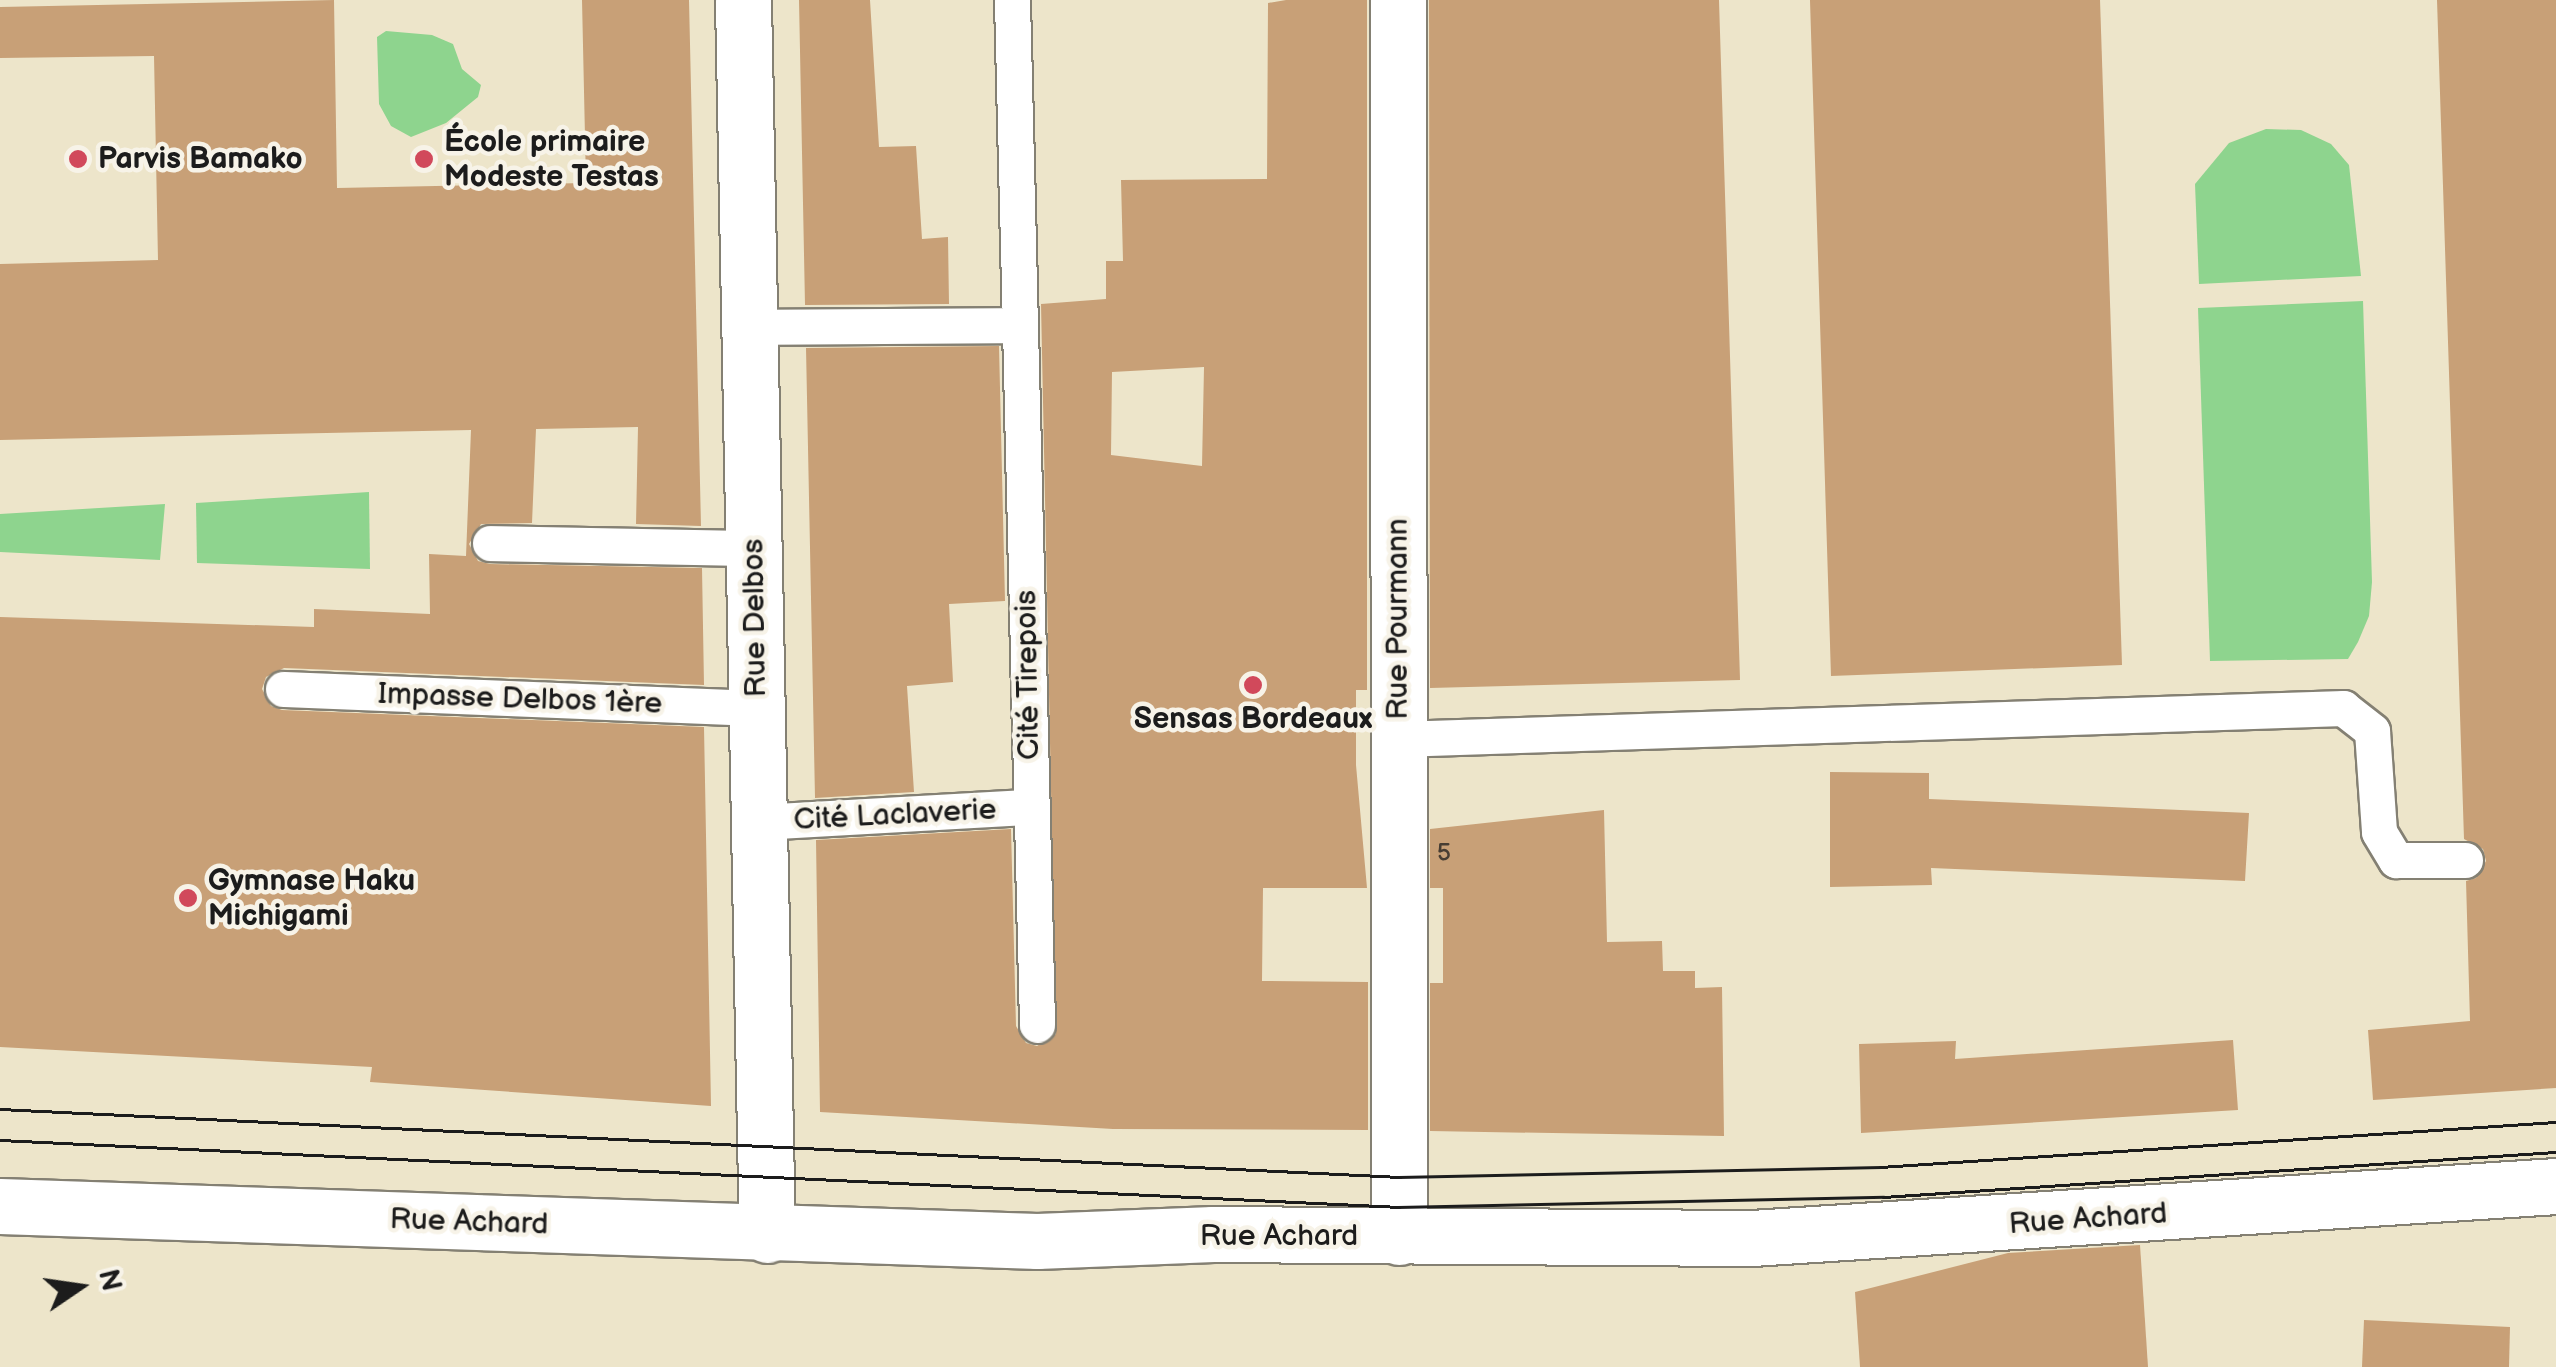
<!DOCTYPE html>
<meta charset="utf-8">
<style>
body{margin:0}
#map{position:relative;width:2556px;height:1367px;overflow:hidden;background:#ede5ca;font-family:"Balsamiq Sans",sans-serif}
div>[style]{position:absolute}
.green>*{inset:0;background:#8ed48e}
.building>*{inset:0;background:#c8a077}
.roads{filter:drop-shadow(2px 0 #848073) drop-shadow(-2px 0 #848073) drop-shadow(0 2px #848073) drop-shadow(0 -2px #848073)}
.service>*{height:35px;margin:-17.5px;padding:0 17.5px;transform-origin:17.5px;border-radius:17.5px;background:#fff}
.minor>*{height:55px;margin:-27.5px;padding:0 27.5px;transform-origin:27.5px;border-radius:27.5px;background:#fff}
.tertiary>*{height:55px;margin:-27.5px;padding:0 27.5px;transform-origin:27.5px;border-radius:27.5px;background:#fff}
.tram>*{height:2.5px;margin:-1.25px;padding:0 1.25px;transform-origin:1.25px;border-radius:1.25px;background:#1c1c1c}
.dots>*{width:28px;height:28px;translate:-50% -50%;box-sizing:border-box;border:5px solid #f7f3e8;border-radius:50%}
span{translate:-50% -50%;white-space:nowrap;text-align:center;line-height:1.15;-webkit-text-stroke:9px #f7f3e8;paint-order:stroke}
.number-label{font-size:25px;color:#473d33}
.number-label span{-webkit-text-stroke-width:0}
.poi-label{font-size:30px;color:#1c1c1c;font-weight:700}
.left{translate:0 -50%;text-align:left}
.street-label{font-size:30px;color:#1c1c1c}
.north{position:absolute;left:30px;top:1237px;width:100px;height:100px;-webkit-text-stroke:8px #f7f3e8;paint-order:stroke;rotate:77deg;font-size:28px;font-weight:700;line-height:40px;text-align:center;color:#1c1c1c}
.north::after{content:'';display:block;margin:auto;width:35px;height:45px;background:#1c1c1c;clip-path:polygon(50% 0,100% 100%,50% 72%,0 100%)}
</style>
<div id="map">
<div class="green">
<i style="clip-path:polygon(386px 31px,432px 35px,453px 44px,462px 69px,481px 85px,478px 97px,446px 123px,411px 137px,391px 126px,379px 104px,377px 37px)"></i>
<i style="clip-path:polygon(2266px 129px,2301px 130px,2331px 144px,2349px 165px,2361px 276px,2199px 284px,2195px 184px,2229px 143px)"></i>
<i style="clip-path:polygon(2363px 301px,2372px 582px,2369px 616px,2358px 642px,2348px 659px,2210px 661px,2198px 308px)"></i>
<i style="clip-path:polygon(369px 492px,370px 569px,197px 563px,196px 503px)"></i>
<i style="clip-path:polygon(165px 504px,160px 560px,0 552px,0 514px)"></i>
</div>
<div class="building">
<i style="clip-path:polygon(334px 0,337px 188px,586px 183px,582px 0,689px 0,701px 526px,636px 524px,638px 427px,536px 429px,532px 523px,481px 524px,469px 544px,478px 561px,490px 564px,702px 568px,704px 685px,284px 668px,266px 677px,262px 689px,271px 706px,282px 710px,704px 727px,711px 1106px,370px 1082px,372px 1067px,0 1047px,0 617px,314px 627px,314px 609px,430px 614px,429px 554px,466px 556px,471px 430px,0 440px,0 264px,158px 260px,154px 56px,0 58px,0 7px)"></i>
<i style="clip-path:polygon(799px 0,870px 0,879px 147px,916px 146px,922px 239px,948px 237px,949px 304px,805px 305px)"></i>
<i style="clip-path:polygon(evenodd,1286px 0,1367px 0,1367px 690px,1356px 690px,1356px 765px,1367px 888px,1263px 888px,1262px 981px,1368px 982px,1368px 1130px,1113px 1129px,820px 1112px,816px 840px,1011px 829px,1016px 1026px,1026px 1043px,1037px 1046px,1056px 1034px,1041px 304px,1106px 299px,1106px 261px,1123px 261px,1121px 180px,1267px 179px,1268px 3px,1286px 0,1204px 367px,1202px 466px,1111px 455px,1112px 372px,1204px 367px)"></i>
<i style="clip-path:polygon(1429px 0,1719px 0,1740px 680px,1430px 688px)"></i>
<i style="clip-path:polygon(1810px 0,2100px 0,2122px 665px,1831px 676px)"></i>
<i style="clip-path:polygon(2437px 0,2556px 0,2556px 1088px,2373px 1100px,2368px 1030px,2470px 1021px,2466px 881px,2476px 878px,2486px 861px,2483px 849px,2464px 839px)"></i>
<i style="clip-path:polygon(999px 346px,1005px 601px,949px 604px,953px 682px,907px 686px,914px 792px,815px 798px,806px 348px)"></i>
<i style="clip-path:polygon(1830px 772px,1929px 773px,1929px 799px,2249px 813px,2245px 881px,1931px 868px,1932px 885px,1830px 887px)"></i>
<i style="clip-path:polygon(1604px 810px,1607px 942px,1662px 941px,1663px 971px,1695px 971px,1695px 988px,1722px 987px,1724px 1136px,1430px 1131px,1430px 983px,1443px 983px,1443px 888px,1430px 888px,1430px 829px)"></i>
<i style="clip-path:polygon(2233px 1040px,2238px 1110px,1861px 1133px,1859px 1044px,1956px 1041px,1955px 1059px)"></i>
<i style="clip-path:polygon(2140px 1245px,2148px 1367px,1860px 1367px,1855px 1292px,2008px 1253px)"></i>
<i style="clip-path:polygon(2364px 1320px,2510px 1327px,2509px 1367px,2362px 1367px)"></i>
</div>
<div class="roads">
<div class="service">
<i style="left:1012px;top:0;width:1025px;rotate:88.6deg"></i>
<i style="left:749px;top:327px;width:270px;rotate:-0.4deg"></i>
<i style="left:490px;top:543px;width:264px;rotate:1.1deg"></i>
<i style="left:283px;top:689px;width:474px;rotate:2.3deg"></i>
<i style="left:1398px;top:739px;width:946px;rotate:-1.88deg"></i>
<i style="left:2343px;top:708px;width:37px;rotate:38deg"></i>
<i style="left:2372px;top:731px;width:101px;rotate:86deg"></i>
<i style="left:2379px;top:832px;width:33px;rotate:59deg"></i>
<i style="left:2396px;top:860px;width:69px"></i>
<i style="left:759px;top:822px;width:272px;rotate:-3.2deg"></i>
</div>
<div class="minor">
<i style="left:743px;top:0;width:1235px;rotate:88.89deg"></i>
<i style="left:1398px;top:0;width:1237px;rotate:89.95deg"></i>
</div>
<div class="tertiary">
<i style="left:0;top:1206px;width:1038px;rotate:1.93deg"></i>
<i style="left:1037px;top:1241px;width:176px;rotate:-2.3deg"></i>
<i style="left:1213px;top:1234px;width:539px;rotate:0.43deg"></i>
<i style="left:1752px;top:1238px;width:806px;rotate:-3.7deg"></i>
</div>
</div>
<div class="tram">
<i style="left:0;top:1109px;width:1402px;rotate:2.78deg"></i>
<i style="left:1400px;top:1177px;width:480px;rotate:-1.2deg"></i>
<i style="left:1880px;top:1167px;width:677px;rotate:-3.81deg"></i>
<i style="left:0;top:1140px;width:1401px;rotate:2.74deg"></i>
<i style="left:1399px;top:1207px;width:484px;rotate:-1.2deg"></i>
<i style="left:1883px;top:1197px;width:675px;rotate:-3.83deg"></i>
</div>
<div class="dots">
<i style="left:78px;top:159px;background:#d1495b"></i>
<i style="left:424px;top:159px;background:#d1495b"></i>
<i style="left:1253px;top:685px;background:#d1495b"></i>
<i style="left:188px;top:898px;background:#d1495b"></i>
</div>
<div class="number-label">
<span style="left:1444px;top:853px">5</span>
</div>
<div class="poi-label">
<span class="left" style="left:444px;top:159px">École primaire<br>Modeste Testas</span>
<span class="left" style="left:98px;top:159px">Parvis Bamako</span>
<span style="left:1253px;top:719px">Sensas Bordeaux</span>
<span class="left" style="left:208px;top:898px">Gymnase Haku<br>Michigami</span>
</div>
<div class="street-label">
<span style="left:755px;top:618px;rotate:-91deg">Rue Delbos</span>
<span style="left:1398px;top:619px;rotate:-90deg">Rue Pourmann</span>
<span style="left:1028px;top:675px;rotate:-91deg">Cité Tirepois</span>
<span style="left:520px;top:699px;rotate:2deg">Impasse Delbos 1ère</span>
<span style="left:895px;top:815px;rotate:-3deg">Cité Laclaverie</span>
<span style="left:2088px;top:1219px;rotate:-4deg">Rue Achard</span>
<span style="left:469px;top:1222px;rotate:2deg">Rue Achard</span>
<span style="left:1279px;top:1236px">Rue Achard</span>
</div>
<div class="north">N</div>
</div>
